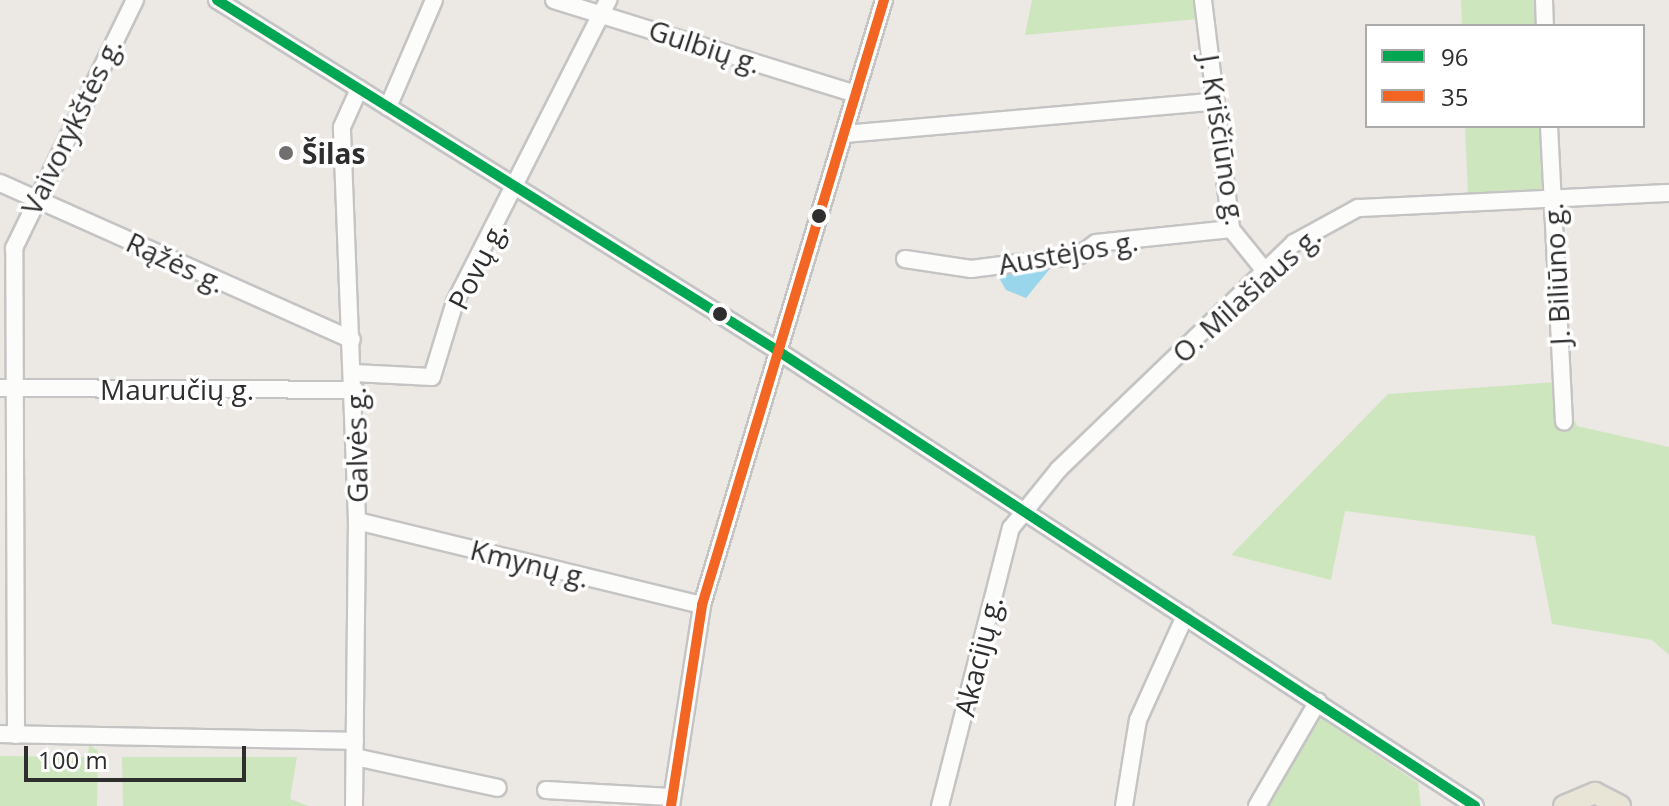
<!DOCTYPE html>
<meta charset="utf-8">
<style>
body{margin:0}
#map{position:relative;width:1669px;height:806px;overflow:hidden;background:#ece8e4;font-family:"Open Sans",sans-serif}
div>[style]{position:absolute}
.green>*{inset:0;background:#cee6be}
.water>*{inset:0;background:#99d6ec}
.roads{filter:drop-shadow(2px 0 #c5c4c5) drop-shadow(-2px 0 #c5c4c5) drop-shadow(0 2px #c5c4c5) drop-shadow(0 -2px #c5c4c5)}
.minor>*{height:16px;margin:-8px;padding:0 8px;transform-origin:8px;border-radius:8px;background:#fcfcfb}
.major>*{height:20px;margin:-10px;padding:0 10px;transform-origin:10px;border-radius:10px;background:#e8e4d6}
.bus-1>*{height:10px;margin:-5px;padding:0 5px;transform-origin:5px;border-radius:5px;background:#00a651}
.bus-2>*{height:10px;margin:-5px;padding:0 5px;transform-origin:5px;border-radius:5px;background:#f26522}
.dots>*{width:22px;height:22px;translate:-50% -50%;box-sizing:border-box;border:4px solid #fff;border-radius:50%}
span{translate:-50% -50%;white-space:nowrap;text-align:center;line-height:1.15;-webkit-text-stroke:7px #fff;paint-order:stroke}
.street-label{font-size:28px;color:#2e2e2e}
.poi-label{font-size:28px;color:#2e2e2e;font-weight:700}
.left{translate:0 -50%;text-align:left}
.legend{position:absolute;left:1365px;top:24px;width:280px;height:104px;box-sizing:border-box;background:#fff;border:2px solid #ababab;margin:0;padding:10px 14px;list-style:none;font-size:24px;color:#2e2e2e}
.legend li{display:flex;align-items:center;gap:16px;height:40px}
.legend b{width:40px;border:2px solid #ababab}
.scale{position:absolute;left:24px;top:746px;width:222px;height:36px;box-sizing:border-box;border:4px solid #2e2e2e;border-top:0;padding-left:10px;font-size:24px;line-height:28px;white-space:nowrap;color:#2e2e2e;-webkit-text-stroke:6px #fff;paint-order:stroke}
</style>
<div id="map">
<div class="green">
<i style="clip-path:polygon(1032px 0,1196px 0,1198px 19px,1025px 35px)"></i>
<i style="clip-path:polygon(1461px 0,1538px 0,1540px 26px,1462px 26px)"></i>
<i style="clip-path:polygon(1465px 126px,1544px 126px,1543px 191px,1468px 195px)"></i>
<i style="clip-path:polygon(1556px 382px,1577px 426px,1669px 447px,1669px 655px,1652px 640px,1552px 624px,1535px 536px,1345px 511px,1331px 580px,1231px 555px,1388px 394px)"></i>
<i style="clip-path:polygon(1318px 716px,1418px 783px,1421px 806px,1267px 806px)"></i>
<i style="clip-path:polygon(89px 744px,98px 751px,97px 806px,0 806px,0 756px,88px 757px)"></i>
<i style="clip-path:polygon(122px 757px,297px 757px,290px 799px,308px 806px,123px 806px)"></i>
</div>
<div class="water">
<i style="clip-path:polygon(1053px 265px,1026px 298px,1006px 290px,998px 276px)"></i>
</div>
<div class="roads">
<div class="minor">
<i style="left:217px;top:0;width:658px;rotate:32.02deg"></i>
<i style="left:775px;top:349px;width:836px;rotate:33.14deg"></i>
<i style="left:554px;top:0;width:315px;rotate:17.3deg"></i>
<i style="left:1203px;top:0;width:231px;rotate:83deg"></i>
<i style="left:1231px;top:229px;width:54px;rotate:51deg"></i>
<i style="left:1544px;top:0;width:26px;rotate:88deg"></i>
<i style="left:388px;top:107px;width:116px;rotate:-66.7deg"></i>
<i style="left:1549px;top:126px;width:296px;rotate:87.1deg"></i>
<i style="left:844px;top:134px;width:370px;rotate:-5deg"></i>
<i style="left:0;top:183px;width:385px;rotate:24deg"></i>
<i style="left:905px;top:259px;width:67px;rotate:8.6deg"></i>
<i style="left:971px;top:269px;width:110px;rotate:-7.3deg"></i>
<i style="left:1080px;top:255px;width:20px;rotate:-37deg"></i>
<i style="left:1096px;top:243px;width:136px;rotate:-5.9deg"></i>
<i style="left:354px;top:373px;width:78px;rotate:2.9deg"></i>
<i style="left:432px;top:377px;width:78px;rotate:-73deg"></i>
<i style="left:455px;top:302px;width:339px;rotate:-63.1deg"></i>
<i style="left:0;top:388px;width:355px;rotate:0.3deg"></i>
<i style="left:357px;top:521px;width:355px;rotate:13.7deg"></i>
<i style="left:0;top:734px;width:355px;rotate:1.1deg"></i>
<i style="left:16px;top:735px;width:487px;rotate:-90.2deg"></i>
<i style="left:14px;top:248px;width:276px;rotate:-64deg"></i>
<i style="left:355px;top:757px;width:146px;rotate:12.2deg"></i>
<i style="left:546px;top:790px;width:125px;rotate:3.2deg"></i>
<i style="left:354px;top:806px;width:285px;rotate:-89.4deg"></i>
<i style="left:357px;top:521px;width:394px;rotate:-92.2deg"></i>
<i style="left:342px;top:127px;width:42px;rotate:-65.9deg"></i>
<i style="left:671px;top:806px;width:203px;rotate:-81.2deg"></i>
<i style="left:702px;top:605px;width:632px;rotate:-73.26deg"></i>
<i style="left:940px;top:806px;width:287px;rotate:-75.7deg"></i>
<i style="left:1011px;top:528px;width:76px;rotate:-50.9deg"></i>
<i style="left:1059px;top:469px;width:326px;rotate:-43.9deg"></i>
<i style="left:1294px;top:243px;width:73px;rotate:-28.7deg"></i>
<i style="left:1358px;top:208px;width:311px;rotate:-2.8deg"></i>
<i style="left:1124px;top:806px;width:87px;rotate:-80.8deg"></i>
<i style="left:1138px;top:720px;width:114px;rotate:-65.7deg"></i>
<i style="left:1257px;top:806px;width:121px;rotate:-59.8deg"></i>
</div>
<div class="major">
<i style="left:1564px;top:806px;width:34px;rotate:-23deg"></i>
<i style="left:1595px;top:793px;width:28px;rotate:27deg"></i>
</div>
</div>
<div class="bus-1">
<i style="left:217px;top:0;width:658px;rotate:32.02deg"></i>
<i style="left:775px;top:349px;width:836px;rotate:33.14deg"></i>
</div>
<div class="bus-2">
<i style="left:671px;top:806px;width:203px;rotate:-81.2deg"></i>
<i style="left:702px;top:605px;width:632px;rotate:-73.26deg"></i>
</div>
<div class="dots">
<i style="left:286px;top:153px;background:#706f6e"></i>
<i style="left:819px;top:216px;background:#2e2e2e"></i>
<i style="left:720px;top:314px;background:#2e2e2e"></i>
</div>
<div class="street-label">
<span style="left:705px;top:46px;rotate:18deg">Gulbių g.</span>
<span style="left:71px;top:126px;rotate:-64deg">Vaivorykštės g.</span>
<span style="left:1223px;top:140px;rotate:81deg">J. Kriščiūno g.</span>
<span style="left:1068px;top:252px;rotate:-10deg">Austėjos g.</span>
<span style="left:176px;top:262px;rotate:25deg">Rąžės g.</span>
<span style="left:477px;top:265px;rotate:-63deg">Povų g.</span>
<span style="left:1556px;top:274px;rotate:-93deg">J. Biliūno g.</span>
<span style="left:1246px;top:294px;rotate:-42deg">O. Milašiaus g.</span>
<span style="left:177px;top:389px">Mauručių g.</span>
<span style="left:356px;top:445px;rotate:-91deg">Galvės g.</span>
<span style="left:530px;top:563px;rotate:14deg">Kmynų g.</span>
<span style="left:978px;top:656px;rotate:-76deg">Akacijų g.</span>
</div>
<div class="poi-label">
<span class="left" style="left:302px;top:153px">Šilas</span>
</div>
<ul class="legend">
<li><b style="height:10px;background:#00a651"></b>96</li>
<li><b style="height:10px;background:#f26522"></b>35</li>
</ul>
<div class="scale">100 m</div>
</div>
